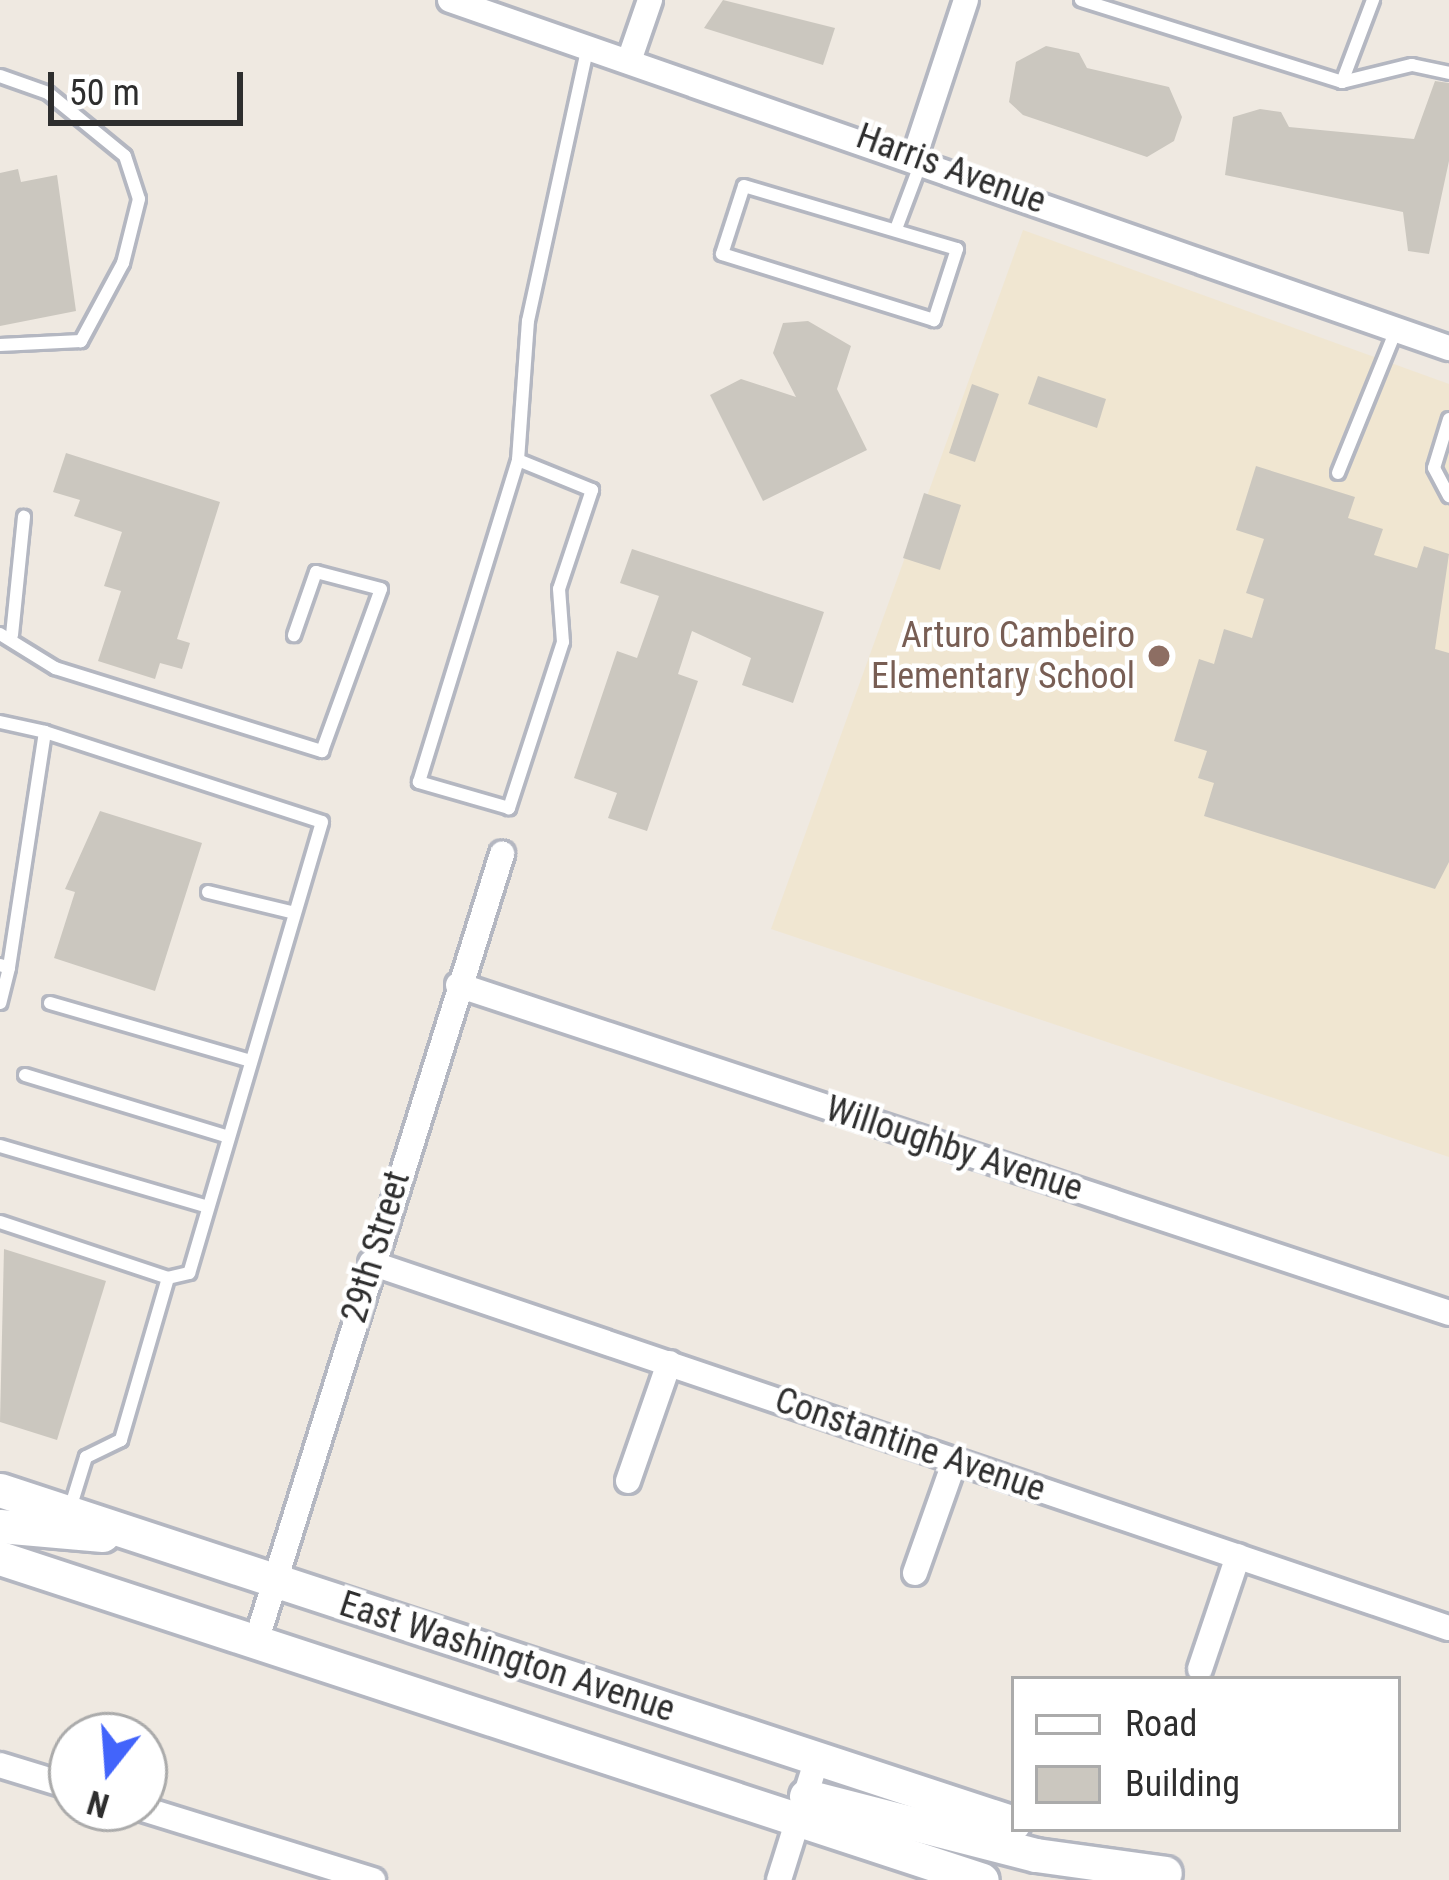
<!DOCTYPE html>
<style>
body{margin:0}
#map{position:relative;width:1449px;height:1880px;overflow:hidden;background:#efe9e1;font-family:"Roboto Condensed",sans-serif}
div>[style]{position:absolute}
.education>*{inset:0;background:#f0e6d1}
.building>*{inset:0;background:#cbc7bf}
.roads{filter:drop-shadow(3px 0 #b4b7c1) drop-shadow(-3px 0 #b4b7c1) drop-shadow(0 3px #b4b7c1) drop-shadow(0 -3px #b4b7c1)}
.lane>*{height:12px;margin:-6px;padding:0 6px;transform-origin:6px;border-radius:6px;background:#fff}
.street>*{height:24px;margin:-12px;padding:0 12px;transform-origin:12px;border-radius:12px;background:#fff}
.secondary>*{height:33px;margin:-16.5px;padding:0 16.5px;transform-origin:16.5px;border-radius:16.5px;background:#fff}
.dots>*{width:33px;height:33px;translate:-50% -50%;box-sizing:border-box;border:6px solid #fff;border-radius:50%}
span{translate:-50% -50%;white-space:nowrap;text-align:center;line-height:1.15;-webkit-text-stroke:9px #fff;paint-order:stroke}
.street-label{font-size:36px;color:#2e2e2e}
.education-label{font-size:36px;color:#785e54}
.right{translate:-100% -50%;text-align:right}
.legend{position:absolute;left:1011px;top:1676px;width:390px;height:156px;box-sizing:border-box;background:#fff;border:3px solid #ababab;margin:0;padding:15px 21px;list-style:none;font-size:36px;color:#2e2e2e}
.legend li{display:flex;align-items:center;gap:24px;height:60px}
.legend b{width:60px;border:3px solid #ababab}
.north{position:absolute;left:48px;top:1712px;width:120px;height:120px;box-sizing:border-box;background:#fff;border:3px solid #ababab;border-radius:50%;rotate:197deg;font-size:33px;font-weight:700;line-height:48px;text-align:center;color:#2e2e2e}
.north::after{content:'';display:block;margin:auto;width:42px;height:54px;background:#4264fb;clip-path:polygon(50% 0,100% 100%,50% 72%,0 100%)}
.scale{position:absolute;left:48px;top:72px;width:195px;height:54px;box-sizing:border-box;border:6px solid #2e2e2e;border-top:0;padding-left:15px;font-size:36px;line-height:42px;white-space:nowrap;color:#2e2e2e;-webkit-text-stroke:9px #fff;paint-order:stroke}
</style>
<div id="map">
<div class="education">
<i style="clip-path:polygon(1023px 230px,1449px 384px,1449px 1157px,771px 929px)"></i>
</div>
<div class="building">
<i style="clip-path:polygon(723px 0,835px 28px,823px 65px,704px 28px)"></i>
<i style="clip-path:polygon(1046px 46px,1079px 53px,1087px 68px,1169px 87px,1182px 117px,1174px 141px,1147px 157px,1023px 115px,1009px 102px,1016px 62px)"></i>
<i style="clip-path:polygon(1435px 81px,1449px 83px,1449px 161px,1429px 254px,1408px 251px,1403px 212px,1225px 175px,1233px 117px,1260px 109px,1281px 112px,1289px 127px,1414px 139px)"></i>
<i style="clip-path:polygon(18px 169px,21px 182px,57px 175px,76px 311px,0 326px,0 173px)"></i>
<i style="clip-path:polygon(808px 321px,851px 346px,837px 389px,867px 450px,763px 501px,710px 395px,741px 379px,796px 397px,773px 353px,783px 323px)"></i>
<i style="clip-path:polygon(1038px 376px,1106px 399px,1097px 428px,1028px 404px)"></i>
<i style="clip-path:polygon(972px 384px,999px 394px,975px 462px,949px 453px)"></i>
<i style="clip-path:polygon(66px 453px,220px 502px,177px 639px,190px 643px,182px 669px,160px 663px,155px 679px,98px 661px,121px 591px,104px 586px,122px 532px,74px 516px,80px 500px,53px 492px)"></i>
<i style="clip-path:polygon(1256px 466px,1355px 497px,1348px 518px,1383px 529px,1374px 555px,1417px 568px,1424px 546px,1449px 554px,1435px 649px,1449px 653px,1449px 862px,1435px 889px,1204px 816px,1214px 783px,1198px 778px,1207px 751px,1174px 741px,1199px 659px,1214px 664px,1224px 629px,1252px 638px,1264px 599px,1246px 593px,1264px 539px,1236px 530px)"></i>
<i style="clip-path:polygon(924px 493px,961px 505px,940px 570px,903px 558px)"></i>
<i style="clip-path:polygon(632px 549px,824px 612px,793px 703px,742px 685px,751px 658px,692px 631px,678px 674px,698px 681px,647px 831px,608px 818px,617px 793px,574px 778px,617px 651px,637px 658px,659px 596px,620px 583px)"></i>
<i style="clip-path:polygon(100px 811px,202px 843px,155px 991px,54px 958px,75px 892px,65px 889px)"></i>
<i style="clip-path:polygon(4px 1249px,106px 1281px,57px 1440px,0 1422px)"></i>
</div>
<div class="roads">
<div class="lane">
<i style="left:1081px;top:0;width:274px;rotate:17.4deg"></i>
<i style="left:1342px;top:82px;width:72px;rotate:-13.7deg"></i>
<i style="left:1412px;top:65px;width:38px;rotate:12deg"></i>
<i style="left:0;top:76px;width:51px;rotate:19.5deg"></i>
<i style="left:48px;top:93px;width:99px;rotate:39.3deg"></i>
<i style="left:125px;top:156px;width:45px;rotate:72deg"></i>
<i style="left:139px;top:199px;width:66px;rotate:104deg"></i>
<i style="left:123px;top:263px;width:89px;rotate:118.3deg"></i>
<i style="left:81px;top:341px;width:81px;rotate:177.2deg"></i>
<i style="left:1342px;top:82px;width:88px;rotate:-69.3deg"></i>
<i style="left:744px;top:186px;width:222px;rotate:16.5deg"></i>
<i style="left:957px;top:249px;width:75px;rotate:107.9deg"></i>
<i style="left:934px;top:320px;width:222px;rotate:-162.7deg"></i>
<i style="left:722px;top:254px;width:71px;rotate:-72.1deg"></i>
<i style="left:896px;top:229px;width:68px;rotate:-69.4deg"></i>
<i style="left:1449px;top:419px;width:51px;rotate:107deg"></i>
<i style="left:1434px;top:468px;width:32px;rotate:62deg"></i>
<i style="left:518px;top:460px;width:80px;rotate:22.1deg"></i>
<i style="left:592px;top:490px;width:104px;rotate:108.4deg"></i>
<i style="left:559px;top:589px;width:53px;rotate:85.7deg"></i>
<i style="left:563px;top:642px;width:175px;rotate:108deg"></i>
<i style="left:509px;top:808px;width:94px;rotate:-163.9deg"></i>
<i style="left:419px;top:782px;width:337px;rotate:-72.9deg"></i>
<i style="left:518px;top:460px;width:139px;rotate:-85.9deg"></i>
<i style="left:528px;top:321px;width:281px;rotate:-77.7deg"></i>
<i style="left:1338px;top:473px;width:154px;rotate:-67.9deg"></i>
<i style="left:0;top:634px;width:65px;rotate:31.7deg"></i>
<i style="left:55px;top:668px;width:280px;rotate:17.3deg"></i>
<i style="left:322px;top:751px;width:172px;rotate:-70deg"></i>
<i style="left:381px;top:589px;width:67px;rotate:-165.3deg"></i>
<i style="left:316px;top:572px;width:67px;rotate:109.2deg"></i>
<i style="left:12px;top:635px;width:119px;rotate:-84.2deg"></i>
<i style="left:0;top:722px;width:46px;rotate:12.5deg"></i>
<i style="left:45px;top:732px;width:239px;rotate:98.7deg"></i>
<i style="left:45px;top:732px;width:291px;rotate:18deg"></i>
<i style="left:322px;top:822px;width:470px;rotate:106.4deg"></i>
<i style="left:189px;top:1273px;width:22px;rotate:167deg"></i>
<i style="left:208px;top:892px;width:89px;rotate:13.6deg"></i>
<i style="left:0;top:965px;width:9px;rotate:18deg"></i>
<i style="left:9px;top:968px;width:36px;rotate:104deg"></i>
<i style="left:50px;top:1003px;width:209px;rotate:16.1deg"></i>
<i style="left:25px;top:1075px;width:213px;rotate:16.9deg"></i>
<i style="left:0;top:1146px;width:217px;rotate:16.3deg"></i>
<i style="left:0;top:1222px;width:177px;rotate:18.4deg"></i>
<i style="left:168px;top:1278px;width:169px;rotate:106.2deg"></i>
<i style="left:121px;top:1440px;width:39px;rotate:154deg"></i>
<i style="left:86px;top:1457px;width:58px;rotate:107.2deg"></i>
</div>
<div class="street">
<i style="left:450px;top:0;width:1058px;rotate:19.21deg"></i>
<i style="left:631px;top:55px;width:58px;rotate:-70.9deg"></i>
<i style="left:915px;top:155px;width:163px;rotate:-71.8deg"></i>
<i style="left:458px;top:985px;width:1044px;rotate:18.31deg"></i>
<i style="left:371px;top:1263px;width:1138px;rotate:18.71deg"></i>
<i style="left:628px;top:1481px;width:125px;rotate:-70.8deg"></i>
<i style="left:915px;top:1573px;width:120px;rotate:-70.5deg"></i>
<i style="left:256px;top:1642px;width:826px;rotate:-72.66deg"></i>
<i style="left:1200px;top:1669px;width:119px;rotate:-71.4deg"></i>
<i style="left:0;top:1765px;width:75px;rotate:17deg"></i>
<i style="left:140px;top:1808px;width:244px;rotate:17.2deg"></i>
<i style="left:779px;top:1880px;width:127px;rotate:-72.6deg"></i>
</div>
<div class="secondary">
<i style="left:0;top:1490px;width:1067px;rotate:18.18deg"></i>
<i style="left:0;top:1526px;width:103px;rotate:5deg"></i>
<i style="left:0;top:1558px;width:1033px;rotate:18.15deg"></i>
<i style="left:806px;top:1796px;width:237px;rotate:14.4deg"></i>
<i style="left:1036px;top:1855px;width:130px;rotate:7.9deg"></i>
</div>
</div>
<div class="dots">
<i style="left:1159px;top:656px;background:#8d6e63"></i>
</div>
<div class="street-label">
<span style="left:951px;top:169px;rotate:20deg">Harris Avenue</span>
<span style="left:954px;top:1149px;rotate:18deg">Willoughby Avenue</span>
<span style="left:376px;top:1247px;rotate:-73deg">29th Street</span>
<span style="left:910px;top:1445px;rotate:19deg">Constantine Avenue</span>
<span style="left:507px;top:1657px;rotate:18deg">East Washington Avenue</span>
</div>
<div class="education-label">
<span class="right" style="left:1135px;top:656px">Arturo Cambeiro<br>Elementary School</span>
</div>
<ul class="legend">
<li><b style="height:15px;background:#fff"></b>Road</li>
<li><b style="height:33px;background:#cbc7bf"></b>Building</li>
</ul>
<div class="north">N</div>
<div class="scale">50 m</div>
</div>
